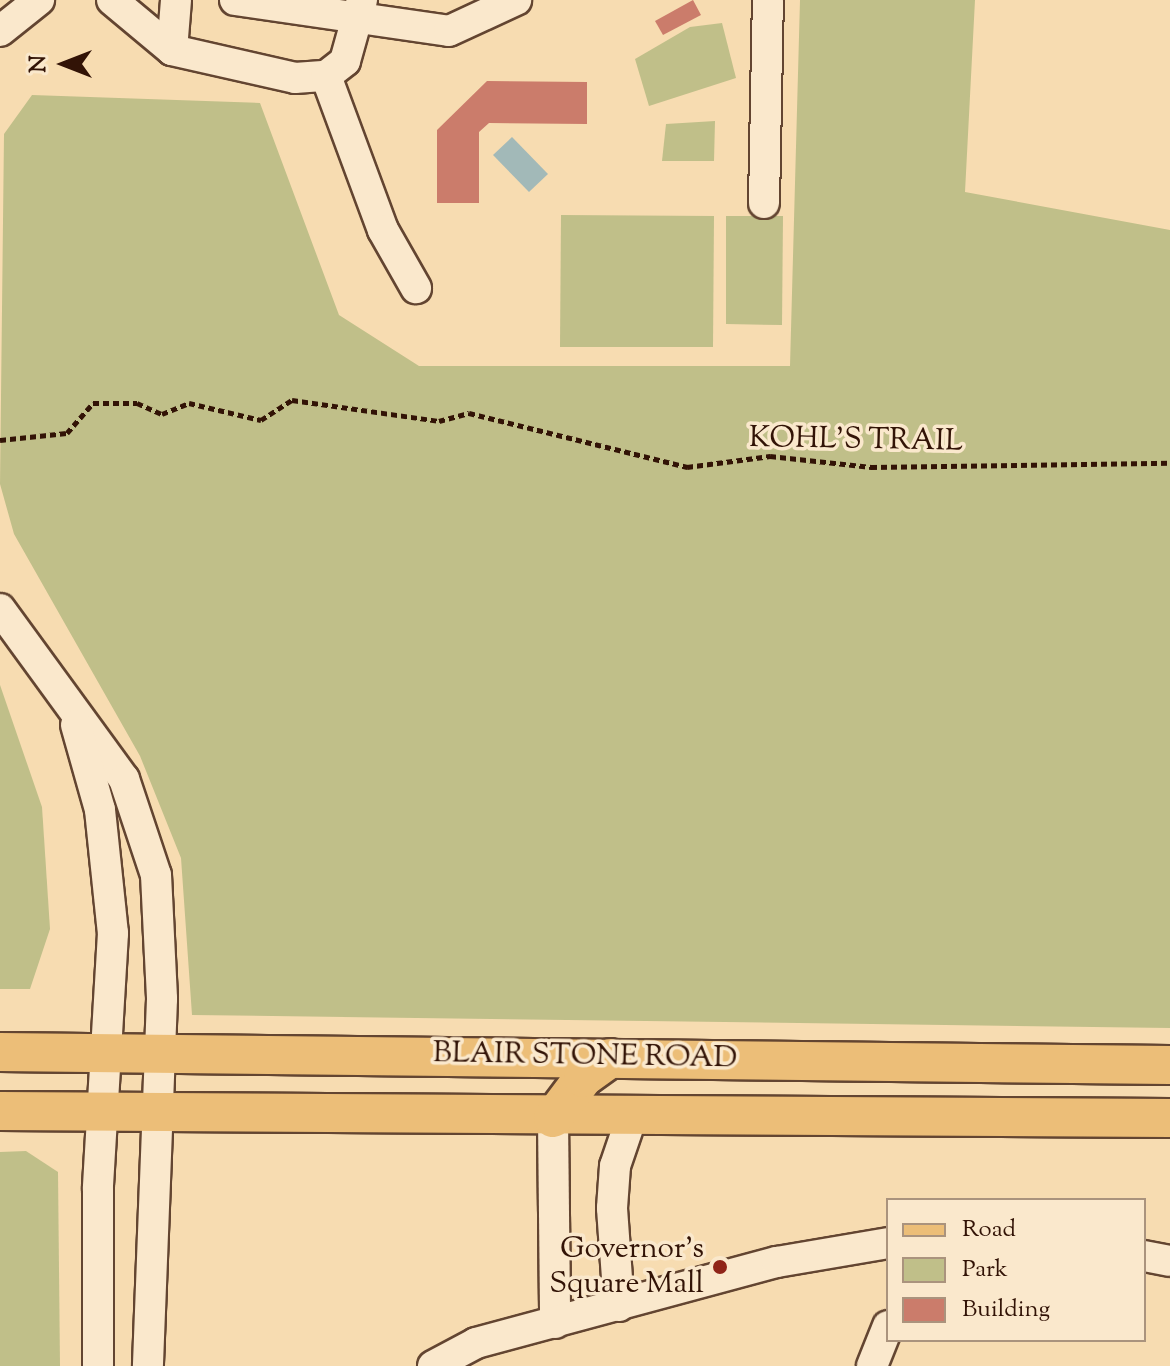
<!DOCTYPE html>
<style>
body{margin:0}
#map{position:relative;width:1170px;height:1366px;overflow:hidden;background:#f7dcb1;font-family:"Sorts Mill Goudy",serif}
div>[style]{position:absolute}
.green>*{inset:0;background:#c0bf89}
.water>*{inset:0;background:#a2b9b8}
.building>*{inset:0;background:#cb7c6b}
.path>*{height:5px;margin-top:-2.5px;transform-origin:0;background:repeating-linear-gradient(90deg,#321306 0 6px,transparent 0 10px)}
.roads{filter:drop-shadow(2px 0 #634531) drop-shadow(-2px 0 #634531) drop-shadow(0 2px #634531) drop-shadow(0 -2px #634531)}
.minor>*{height:30px;margin:-15px;padding:0 15px;transform-origin:15px;border-radius:15px;background:#fae8cc}
.major>*{height:38px;margin:-19px;padding:0 19px;transform-origin:19px;border-radius:19px;background:#ecbe78}
.dots>*{width:22px;height:22px;translate:-50% -50%;box-sizing:border-box;border:4px solid #fae8cc;border-radius:50%}
span{translate:-50% -50%;white-space:nowrap;text-align:center;line-height:1.15;-webkit-text-stroke:7px #fae8cc;paint-order:stroke}
.street-label{font-size:30px;color:#321306}
.poi-label{font-size:30px;color:#321306}
.right{translate:-100% -50%;text-align:right}
.legend{position:absolute;left:886px;top:1198px;width:260px;height:144px;box-sizing:border-box;background:#fae8cc;border:2px solid #aa937d;margin:0;padding:10px 14px;list-style:none;font-size:24px;color:#321306}
.legend li{display:flex;align-items:center;gap:16px;height:40px}
.legend b{width:40px;border:2px solid #aa937d}
.north{position:absolute;left:24px;top:24px;width:80px;height:80px;-webkit-text-stroke:6px #fae8cc;paint-order:stroke;rotate:270deg;font-size:22px;font-weight:700;line-height:32px;text-align:center;color:#321306}
.north::after{content:'';display:block;margin:auto;width:28px;height:36px;background:#321306;clip-path:polygon(50% 0,100% 100%,50% 72%,0 100%)}
</style>
<div id="map">
<div class="green">
<i style="clip-path:polygon(800px 0,975px 0,965px 192px,1170px 230px,1170px 1028px,192px 1015px,181px 858px,140px 756px,14px 534px,0 484px,4px 134px,32px 95px,260px 103px,339px 315px,419px 366px,790px 366px)"></i>
<i style="clip-path:polygon(722px 23px,736px 78px,649px 106px,635px 59px,690px 27px)"></i>
<i style="clip-path:polygon(715px 121px,714px 161px,662px 161px,666px 124px)"></i>
<i style="clip-path:polygon(561px 215px,714px 216px,713px 347px,560px 347px)"></i>
<i style="clip-path:polygon(726px 216px,783px 216px,782px 325px,726px 324px)"></i>
<i style="clip-path:polygon(0 685px,42px 807px,50px 929px,30px 989px,0 989px)"></i>
<i style="clip-path:polygon(26px 1151px,58px 1172px,60px 1366px,0 1366px,0 1152px)"></i>
</div>
<div class="water">
<i style="clip-path:polygon(512px 137px,548px 174px,529px 192px,493px 155px)"></i>
</div>
<div class="building">
<i style="clip-path:polygon(693px 0,701px 15px,663px 35px,655px 21px)"></i>
<i style="clip-path:polygon(487px 81px,587px 82px,587px 124px,489px 123px,479px 132px,479px 203px,437px 203px,437px 130px)"></i>
</div>
<div class="path">
<i style="left:0;top:440px;width:67px;rotate:-6deg"></i>
<i style="left:67px;top:433px;width:40px;rotate:-49deg"></i>
<i style="left:93px;top:403px;width:44px"></i>
<i style="left:137px;top:403px;width:27px;rotate:24deg"></i>
<i style="left:162px;top:414px;width:29px;rotate:-22deg"></i>
<i style="left:189px;top:403px;width:74px;rotate:13.3deg"></i>
<i style="left:261px;top:420px;width:37px;rotate:-33deg"></i>
<i style="left:292px;top:400px;width:148px;rotate:8.1deg"></i>
<i style="left:439px;top:421px;width:31px;rotate:-15deg"></i>
<i style="left:469px;top:413px;width:225px;rotate:13.9deg"></i>
<i style="left:687px;top:467px;width:84px;rotate:-7.5deg"></i>
<i style="left:770px;top:456px;width:102px;rotate:6.2deg"></i>
<i style="left:871px;top:467px;width:299px;rotate:-0.8deg"></i>
</div>
<div class="roads">
<div class="minor">
<i style="left:112px;top:0;width:78px;rotate:39.8deg"></i>
<i style="left:172px;top:50px;width:126px;rotate:12.8deg"></i>
<i style="left:295px;top:78px;width:31px;rotate:-4deg"></i>
<i style="left:326px;top:76px;width:24px;rotate:-38deg"></i>
<i style="left:345px;top:61px;width:63px;rotate:-74.4deg"></i>
<i style="left:235px;top:0;width:216px;rotate:8.2deg"></i>
<i style="left:449px;top:31px;width:74px;rotate:-24.8deg"></i>
<i style="left:0;top:31px;width:50px;rotate:-38.5deg"></i>
<i style="left:172px;top:50px;width:50px;rotate:-85.4deg"></i>
<i style="left:326px;top:76px;width:164px;rotate:69.7deg"></i>
<i style="left:383px;top:230px;width:67px;rotate:60.4deg"></i>
<i style="left:764px;top:203px;width:203px;rotate:-88.9deg"></i>
<i style="left:0;top:609px;width:210px;rotate:53.9deg"></i>
<i style="left:124px;top:779px;width:101px;rotate:71.6deg"></i>
<i style="left:156px;top:875px;width:124px;rotate:87.2deg"></i>
<i style="left:162px;top:999px;width:367px;rotate:92.2deg"></i>
<i style="left:76px;top:725px;width:88px;rotate:74.2deg"></i>
<i style="left:100px;top:810px;width:124px;rotate:84deg"></i>
<i style="left:113px;top:933px;width:256px;rotate:93.4deg"></i>
<i style="left:98px;top:1189px;width:177px;rotate:90deg"></i>
<i style="left:553px;top:1118px;width:205px;rotate:89.4deg"></i>
<i style="left:1144px;top:1256px;width:26px;rotate:11deg"></i>
<i style="left:619px;top:1306px;width:98px;rotate:-94.1deg"></i>
<i style="left:612px;top:1208px;width:42px;rotate:-85.9deg"></i>
<i style="left:615px;top:1166px;width:50px;rotate:-71.2deg"></i>
<i style="left:433px;top:1366px;width:49px;rotate:-28.1deg"></i>
<i style="left:476px;top:1343px;width:312px;rotate:-15.1deg"></i>
<i style="left:777px;top:1262px;width:113px;rotate:-9.7deg"></i>
<i style="left:872px;top:1366px;width:43px;rotate:-68.2deg"></i>
</div>
<div class="major">
<i style="left:0;top:1052px;width:1170px;rotate:0.64deg"></i>
<i style="left:0;top:1111px;width:1170px;rotate:0.34deg"></i>
<i style="left:553px;top:1118px;width:50px;rotate:-53.1deg"></i>
<i style="left:583px;top:1078px;width:34px;rotate:-36deg"></i>
</div>
</div>
<div class="dots">
<i style="left:720px;top:1267px;background:#8f2418"></i>
</div>
<div class="street-label">
<span style="left:856px;top:441px;rotate:1deg">KOHL'S TRAIL</span>
<span style="left:585px;top:1057px;rotate:1deg">BLAIR STONE ROAD</span>
</div>
<div class="poi-label">
<span class="right" style="left:704px;top:1267px">Governor's<br>Square Mall</span>
</div>
<ul class="legend">
<li><b style="height:10px;background:#ecbe78"></b>Road</li>
<li><b style="height:22px;background:#c0bf89"></b>Park</li>
<li><b style="height:22px;background:#cb7c6b"></b>Building</li>
</ul>
<div class="north">N</div>
</div>
